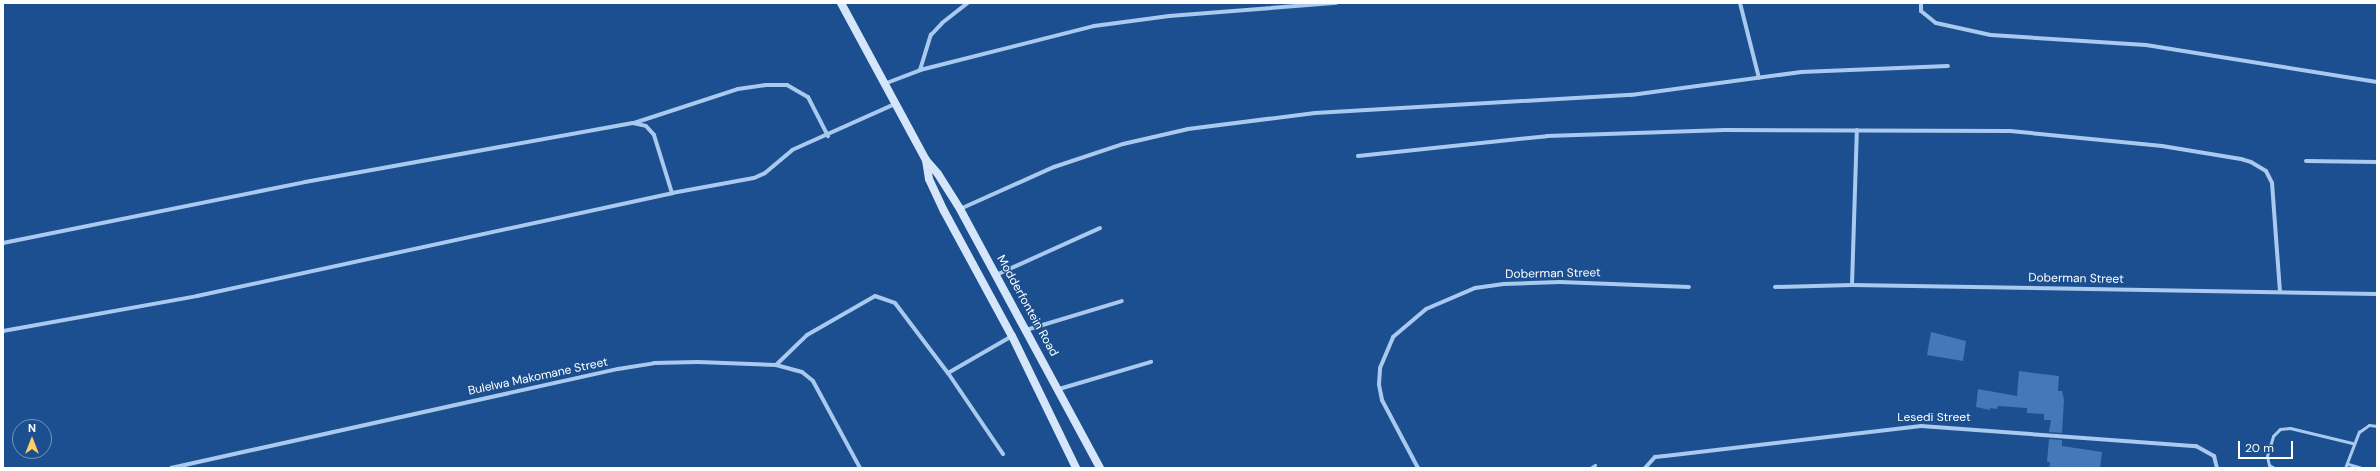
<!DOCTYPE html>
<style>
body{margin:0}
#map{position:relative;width:2380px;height:471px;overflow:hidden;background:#1b4f8f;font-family:"DM Sans",sans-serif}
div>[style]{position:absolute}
.building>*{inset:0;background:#4478b7}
.lane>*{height:3px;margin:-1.5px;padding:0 1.5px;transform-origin:1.5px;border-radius:1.5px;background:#a9c9ee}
.street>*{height:4px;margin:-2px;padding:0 2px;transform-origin:2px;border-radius:2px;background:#a9c9ee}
.secondary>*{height:8px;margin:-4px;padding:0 4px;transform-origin:4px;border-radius:4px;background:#d6e6fa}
span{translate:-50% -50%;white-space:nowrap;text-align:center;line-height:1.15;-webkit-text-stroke:3px #1b4f8f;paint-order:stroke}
.street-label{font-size:12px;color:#fff}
.frame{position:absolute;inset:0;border:4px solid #fff;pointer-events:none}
.north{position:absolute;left:12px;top:419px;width:40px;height:40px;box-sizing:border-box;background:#1b4f8f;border:1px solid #7695bc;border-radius:50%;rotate:0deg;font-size:11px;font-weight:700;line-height:16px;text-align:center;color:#fff}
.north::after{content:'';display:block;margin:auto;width:14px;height:18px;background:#ffd166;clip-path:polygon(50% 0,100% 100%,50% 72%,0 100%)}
.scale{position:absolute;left:2238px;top:441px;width:55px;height:18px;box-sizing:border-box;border:2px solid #fff;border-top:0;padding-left:5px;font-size:12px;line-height:14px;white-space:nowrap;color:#fff;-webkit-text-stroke:3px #1b4f8f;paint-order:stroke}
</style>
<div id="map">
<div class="building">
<i style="clip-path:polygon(1931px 332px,1966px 341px,1963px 361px,1927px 355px)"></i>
<i style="clip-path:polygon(2019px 371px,2059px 376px,2058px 391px,2062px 391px,2064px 400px,2062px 433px,2049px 432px,2051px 420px,2044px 420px,2044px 414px,2027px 413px,2027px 408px,1998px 406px,1997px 409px,1990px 408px,1990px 410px,1976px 407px,1978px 389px,2017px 396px)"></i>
<i style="clip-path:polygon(2049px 439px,2062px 440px,2062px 446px,2102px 452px,2100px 468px,2049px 468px,2050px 462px,2047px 462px)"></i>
</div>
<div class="lane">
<i style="left:2348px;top:464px;width:15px;rotate:16deg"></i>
<i style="left:1590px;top:468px;width:6px;rotate:-31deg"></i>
<i style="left:2274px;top:468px;width:6px;rotate:-149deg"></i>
<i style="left:2269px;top:465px;width:9px;rotate:-103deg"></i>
<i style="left:2267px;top:456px;width:21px;rotate:-73deg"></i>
<i style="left:2273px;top:436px;width:10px;rotate:-45deg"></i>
<i style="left:2280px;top:429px;width:10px;rotate:-6deg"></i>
<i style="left:2290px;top:428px;width:64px;rotate:13.6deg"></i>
<i style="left:2345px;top:468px;width:39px;rotate:-69deg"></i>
<i style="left:2359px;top:432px;width:12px;rotate:-35deg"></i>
<i style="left:2369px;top:425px;width:8px;rotate:7deg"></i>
</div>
<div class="street">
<i style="left:1740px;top:3px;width:77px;rotate:75.8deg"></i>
<i style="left:1921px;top:3px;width:8px;rotate:90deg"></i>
<i style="left:1921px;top:11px;width:19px;rotate:39deg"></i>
<i style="left:1936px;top:23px;width:56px;rotate:12.3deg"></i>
<i style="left:1991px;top:35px;width:155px;rotate:3.7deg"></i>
<i style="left:2146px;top:45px;width:234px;rotate:9.1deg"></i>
<i style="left:920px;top:70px;width:37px;rotate:-73deg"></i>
<i style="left:931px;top:35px;width:16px;rotate:-47deg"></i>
<i style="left:942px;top:23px;width:33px;rotate:-38deg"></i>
<i style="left:884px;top:84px;width:39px;rotate:-21deg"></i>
<i style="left:920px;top:70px;width:179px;rotate:-14.2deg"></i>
<i style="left:1094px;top:26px;width:76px;rotate:-7.6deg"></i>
<i style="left:1169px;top:16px;width:168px;rotate:-4.5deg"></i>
<i style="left:634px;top:123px;width:109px;rotate:-18.1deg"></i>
<i style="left:738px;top:89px;width:27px;rotate:-8deg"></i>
<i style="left:765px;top:85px;width:22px"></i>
<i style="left:787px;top:85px;width:24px;rotate:30deg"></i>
<i style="left:808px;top:97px;width:44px;rotate:62.9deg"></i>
<i style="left:1358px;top:156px;width:190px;rotate:-6deg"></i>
<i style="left:1547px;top:136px;width:178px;rotate:-1.9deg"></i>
<i style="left:1725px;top:130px;width:285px;rotate:0.2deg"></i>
<i style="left:2010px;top:131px;width:153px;rotate:5.6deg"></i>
<i style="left:2162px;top:146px;width:80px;rotate:9.3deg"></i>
<i style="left:2241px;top:159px;width:10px;rotate:17deg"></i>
<i style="left:2251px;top:162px;width:17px;rotate:31deg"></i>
<i style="left:2266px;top:171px;width:13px;rotate:63deg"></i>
<i style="left:2272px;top:183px;width:109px;rotate:85.8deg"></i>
<i style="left:2306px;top:161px;width:71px;rotate:0.8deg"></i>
<i style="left:960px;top:209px;width:103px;rotate:-24.1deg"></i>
<i style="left:1054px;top:167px;width:73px;rotate:-18.4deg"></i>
<i style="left:1123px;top:144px;width:67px;rotate:-13deg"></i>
<i style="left:1188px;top:129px;width:128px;rotate:-7.2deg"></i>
<i style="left:1315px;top:113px;width:317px;rotate:-3.3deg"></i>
<i style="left:1631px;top:95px;width:172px;rotate:-7.7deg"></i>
<i style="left:1801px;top:72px;width:147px;rotate:-2.3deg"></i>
<i style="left:3px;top:243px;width:308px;rotate:-11.4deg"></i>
<i style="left:305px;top:182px;width:333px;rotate:-10.2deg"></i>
<i style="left:633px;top:123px;width:13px;rotate:13deg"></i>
<i style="left:646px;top:126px;width:12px;rotate:48deg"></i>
<i style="left:654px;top:135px;width:61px;rotate:72.8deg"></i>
<i style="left:996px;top:275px;width:114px;rotate:-24.3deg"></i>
<i style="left:1852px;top:285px;width:155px;rotate:-88.2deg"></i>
<i style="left:1775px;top:287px;width:77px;rotate:-1.5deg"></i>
<i style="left:1852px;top:285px;width:525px;rotate:0.98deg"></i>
<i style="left:1026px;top:330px;width:100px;rotate:-16.8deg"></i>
<i style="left:3px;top:331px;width:197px;rotate:-10.2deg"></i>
<i style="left:197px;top:296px;width:486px;rotate:-12.2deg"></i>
<i style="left:672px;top:193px;width:83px;rotate:-10.4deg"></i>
<i style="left:754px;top:178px;width:12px;rotate:-24deg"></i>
<i style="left:765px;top:173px;width:35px;rotate:-40deg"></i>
<i style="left:792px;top:150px;width:113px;rotate:-24.1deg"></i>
<i style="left:776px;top:365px;width:43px;rotate:-44.1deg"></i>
<i style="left:807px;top:335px;width:78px;rotate:-29.8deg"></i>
<i style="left:875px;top:296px;width:21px;rotate:19deg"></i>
<i style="left:895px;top:303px;width:88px;rotate:52.9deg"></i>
<i style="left:948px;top:373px;width:98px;rotate:55.8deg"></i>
<i style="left:948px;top:373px;width:74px;rotate:-30deg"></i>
<i style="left:1059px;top:389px;width:96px;rotate:-16.4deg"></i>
<i style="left:171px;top:468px;width:458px;rotate:-12.5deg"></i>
<i style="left:618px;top:369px;width:36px;rotate:-9deg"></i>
<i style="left:654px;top:363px;width:44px;rotate:-1.3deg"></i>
<i style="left:698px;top:362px;width:78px;rotate:2.2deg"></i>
<i style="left:776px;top:365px;width:27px;rotate:15deg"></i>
<i style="left:802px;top:372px;width:14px;rotate:39deg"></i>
<i style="left:813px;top:381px;width:99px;rotate:61.6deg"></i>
<i style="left:1418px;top:468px;width:77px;rotate:-117.9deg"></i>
<i style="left:1382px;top:400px;width:16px;rotate:-101deg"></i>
<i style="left:1379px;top:384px;width:16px;rotate:-86deg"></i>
<i style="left:1380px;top:368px;width:34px;rotate:-67deg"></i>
<i style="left:1393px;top:337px;width:43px;rotate:-40.3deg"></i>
<i style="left:1426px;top:309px;width:53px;rotate:-23.2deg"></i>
<i style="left:1475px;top:288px;width:29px;rotate:-8deg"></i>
<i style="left:1504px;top:284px;width:56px;rotate:-2deg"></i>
<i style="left:1560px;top:282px;width:129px;rotate:2.2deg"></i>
<i style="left:1645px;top:468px;width:15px;rotate:-48deg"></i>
<i style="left:1655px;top:457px;width:10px;rotate:-6deg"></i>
<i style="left:1665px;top:456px;width:258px;rotate:-6.7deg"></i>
<i style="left:1921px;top:426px;width:276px;rotate:4.2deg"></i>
<i style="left:2196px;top:446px;width:21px;rotate:29deg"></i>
<i style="left:2214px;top:456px;width:12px;rotate:76deg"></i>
</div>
<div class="secondary">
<i style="left:841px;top:3px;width:179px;rotate:61.6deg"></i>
<i style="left:926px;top:160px;width:18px;rotate:49deg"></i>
<i style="left:938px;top:174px;width:41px;rotate:57.8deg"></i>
<i style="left:960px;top:209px;width:294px;rotate:61.6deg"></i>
<i style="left:926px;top:160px;width:19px;rotate:81deg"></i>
<i style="left:929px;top:179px;width:35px;rotate:65deg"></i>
<i style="left:944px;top:211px;width:142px;rotate:61.5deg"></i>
<i style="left:1012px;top:336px;width:147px;rotate:64.1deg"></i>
</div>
<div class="street-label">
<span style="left:1553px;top:274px;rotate:-1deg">Doberman Street</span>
<span style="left:2076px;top:279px;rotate:1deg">Doberman Street</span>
<span style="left:1027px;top:306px;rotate:61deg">Modderfontein Road</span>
<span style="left:538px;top:377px;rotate:-12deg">Bulelwa Makomane Street</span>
<span style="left:1934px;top:418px">Lesedi Street</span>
</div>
<div class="frame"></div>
<div class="north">N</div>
<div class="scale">20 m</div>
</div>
